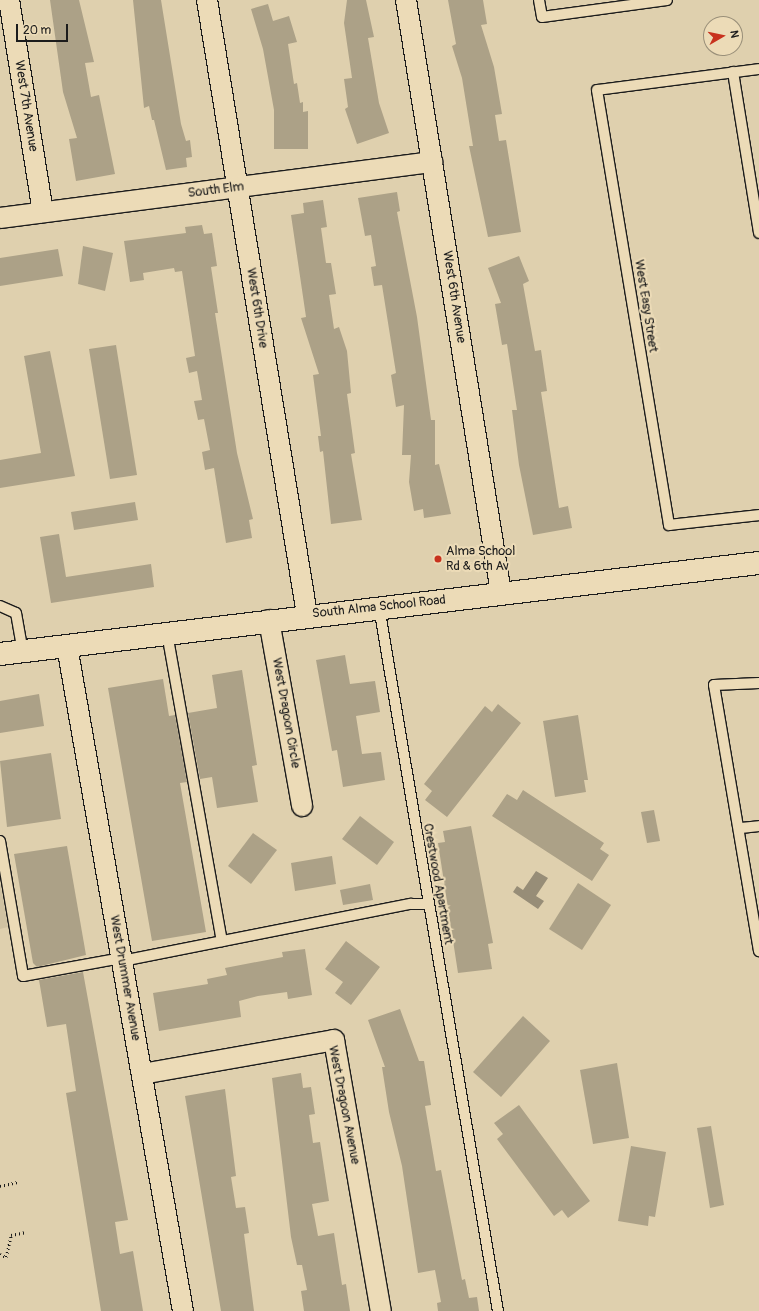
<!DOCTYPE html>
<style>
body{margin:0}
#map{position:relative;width:759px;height:1311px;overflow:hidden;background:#dfd0ae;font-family:Pangolin,sans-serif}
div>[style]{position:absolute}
.built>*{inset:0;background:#d0c2a2}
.water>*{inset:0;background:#978d77}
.building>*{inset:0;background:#aca187}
.path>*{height:2.5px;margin-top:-1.25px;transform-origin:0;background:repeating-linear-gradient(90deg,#1c1c1c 0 1px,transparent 0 4px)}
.roads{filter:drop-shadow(1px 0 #1c1c1c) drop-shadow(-1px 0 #1c1c1c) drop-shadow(0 1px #1c1c1c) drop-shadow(0 -1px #1c1c1c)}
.lane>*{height:10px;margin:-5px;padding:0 5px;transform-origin:5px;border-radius:5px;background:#ecdbb7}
.street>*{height:20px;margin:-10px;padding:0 10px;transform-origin:10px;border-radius:10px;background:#ecdbb7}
.secondary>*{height:22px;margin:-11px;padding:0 11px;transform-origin:11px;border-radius:11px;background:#ecdbb7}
.dots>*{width:11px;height:11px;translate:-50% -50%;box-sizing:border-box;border:2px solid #ecdbb7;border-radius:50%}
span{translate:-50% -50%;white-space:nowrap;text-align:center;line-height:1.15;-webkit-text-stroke:4px #ecdbb7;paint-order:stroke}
.street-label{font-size:13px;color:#1c1c1c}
.poi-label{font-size:13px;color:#1c1c1c}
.left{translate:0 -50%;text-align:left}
.north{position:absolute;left:703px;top:16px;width:40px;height:40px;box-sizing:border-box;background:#ecdbb7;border:1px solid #998f79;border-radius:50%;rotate:81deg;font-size:11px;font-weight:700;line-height:16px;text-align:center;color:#1c1c1c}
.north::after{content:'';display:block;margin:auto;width:14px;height:18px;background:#c8321e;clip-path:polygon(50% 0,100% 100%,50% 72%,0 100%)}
.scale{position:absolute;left:16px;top:24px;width:52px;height:18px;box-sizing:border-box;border:2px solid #1c1c1c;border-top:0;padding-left:5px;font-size:12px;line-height:14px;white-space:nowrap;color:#1c1c1c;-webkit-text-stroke:3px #ecdbb7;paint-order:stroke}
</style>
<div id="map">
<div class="built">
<i style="clip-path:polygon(0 881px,8px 927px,0 929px)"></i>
</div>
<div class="water">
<i style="clip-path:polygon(536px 871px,548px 878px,536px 896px,544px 901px,538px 909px,513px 892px,517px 886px,523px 890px)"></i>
</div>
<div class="building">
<i style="clip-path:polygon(50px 0,79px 0,94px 62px,85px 63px,91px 97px,99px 95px,115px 174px,76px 181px,69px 139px,77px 138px,63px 92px)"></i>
<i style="clip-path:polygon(133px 0,161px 0,181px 124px,186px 141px,190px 140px,192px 157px,186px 158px,187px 167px,166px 170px,154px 120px,152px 120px,149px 106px,144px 108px)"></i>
<i style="clip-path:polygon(347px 0,366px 0,374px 37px,368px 38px,379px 103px,389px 133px,357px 144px,345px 109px,348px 107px,344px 79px,352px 78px,344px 23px)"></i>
<i style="clip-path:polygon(448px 0,483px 0,487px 24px,481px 25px,494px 67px,502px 114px,495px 115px,499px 141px,506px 140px,521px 232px,488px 237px,469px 146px,473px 146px,462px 78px,452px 46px,456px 44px)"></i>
<i style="clip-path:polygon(268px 4px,273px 21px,289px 16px,297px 42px,288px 44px,294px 84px,297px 83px,300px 103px,303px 102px,303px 112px,308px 111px,308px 149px,274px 149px,274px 110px,263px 49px,251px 9px)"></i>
<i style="clip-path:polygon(397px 192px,400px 211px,397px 212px,417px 317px,431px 420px,435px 420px,435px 465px,439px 464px,451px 514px,424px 518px,423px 509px,414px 511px,409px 482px,411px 455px,402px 455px,404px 405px,396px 407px,391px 375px,396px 373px,382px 285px,374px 286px,371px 267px,376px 266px,371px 235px,365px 236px,358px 198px)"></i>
<i style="clip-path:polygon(323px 200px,327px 227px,321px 228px,326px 263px,331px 263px,336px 294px,329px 295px,334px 329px,339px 327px,347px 351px,351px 393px,347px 394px,355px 453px,351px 454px,362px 520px,331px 524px,323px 451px,320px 452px,318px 436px,321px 436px,313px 375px,319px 374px,301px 318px,306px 317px,291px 215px,304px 213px,303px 203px)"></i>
<i style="clip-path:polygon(202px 225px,204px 234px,212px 233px,217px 266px,211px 267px,218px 313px,215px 313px,237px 453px,253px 519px,249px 520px,252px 538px,226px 543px,214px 468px,205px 470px,202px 452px,210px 450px,204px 419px,198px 420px,194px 401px,202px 400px,197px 371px,189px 373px,186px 358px,195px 356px,182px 271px,175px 272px,174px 268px,143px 273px,144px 280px,130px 282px,124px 241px,186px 233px,185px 227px)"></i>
<i style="clip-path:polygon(83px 246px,113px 253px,105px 291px,78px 284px)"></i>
<i style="clip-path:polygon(58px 249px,63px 276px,0 286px,0 258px)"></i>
<i style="clip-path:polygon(519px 256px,529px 281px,523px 284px,535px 351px,541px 350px,547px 391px,541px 392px,559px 508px,568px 506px,572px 528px,533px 535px,519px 465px,512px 410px,517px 410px,507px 344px,502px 345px,495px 304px,501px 303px,488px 268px)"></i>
<i style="clip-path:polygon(116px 345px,137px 475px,110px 479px,89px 349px)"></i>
<i style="clip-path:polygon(50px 351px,75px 476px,0 488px,0 460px,41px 453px,24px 356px)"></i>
<i style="clip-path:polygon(135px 502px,138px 520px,74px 530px,71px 512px)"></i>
<i style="clip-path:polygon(59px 534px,66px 577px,151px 564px,154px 587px,51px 603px,40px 537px)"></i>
<i style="clip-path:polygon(345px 655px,350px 684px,375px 681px,380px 712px,356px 716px,362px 754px,381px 752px,385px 780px,343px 787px,337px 750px,332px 751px,316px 660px)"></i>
<i style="clip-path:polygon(242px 670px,257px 765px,252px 766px,258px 802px,217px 808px,212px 777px,200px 779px,188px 713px,217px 708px,212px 675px)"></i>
<i style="clip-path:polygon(163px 679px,169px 716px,175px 715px,187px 782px,180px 783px,206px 932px,152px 941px,108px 688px)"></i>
<i style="clip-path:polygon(39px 694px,44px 726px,0 733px,0 701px)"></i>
<i style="clip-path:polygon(498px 704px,521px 723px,447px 817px,425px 800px,432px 791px,424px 784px,485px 706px,492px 712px)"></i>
<i style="clip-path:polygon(578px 715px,588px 780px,584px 780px,586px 792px,555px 797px,543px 721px)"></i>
<i style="clip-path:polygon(51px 753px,61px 819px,7px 827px,0 761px)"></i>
<i style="clip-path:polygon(523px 790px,604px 843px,600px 849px,609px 855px,592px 881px,492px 816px,507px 794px,517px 800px)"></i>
<i style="clip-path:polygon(654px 810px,660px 841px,647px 843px,641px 812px)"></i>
<i style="clip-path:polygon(360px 816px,394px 842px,377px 865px,342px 839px)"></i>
<i style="clip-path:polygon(471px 826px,493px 943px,488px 944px,492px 969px,458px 973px,438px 843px,445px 842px,443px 831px)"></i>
<i style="clip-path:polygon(253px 833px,277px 850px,251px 884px,228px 866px)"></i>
<i style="clip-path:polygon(67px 846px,86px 955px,37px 967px,33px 963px,14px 854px)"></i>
<i style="clip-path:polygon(332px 856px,336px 884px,295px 891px,291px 863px)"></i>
<i style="clip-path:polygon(578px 883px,611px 905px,582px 950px,549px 929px)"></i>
<i style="clip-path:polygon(370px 884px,373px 900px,343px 905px,340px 890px)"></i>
<i style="clip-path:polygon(346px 941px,380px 967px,351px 1005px,335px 993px,343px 982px,325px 969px)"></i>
<i style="clip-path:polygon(305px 949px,312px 995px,288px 999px,287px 992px,258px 996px,239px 1001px,241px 1017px,159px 1031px,153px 993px,208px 984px,207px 979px,227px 975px,225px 968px,283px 957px,282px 952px)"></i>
<i style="clip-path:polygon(83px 972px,128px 1220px,115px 1222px,120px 1254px,133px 1251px,143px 1311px,101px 1311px,66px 1093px,76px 1091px,66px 1024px,47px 1027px,39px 980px)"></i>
<i style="clip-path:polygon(400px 1009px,419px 1061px,424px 1061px,431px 1105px,425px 1106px,436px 1171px,441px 1170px,462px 1280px,465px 1279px,469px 1298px,477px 1297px,479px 1311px,438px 1311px,437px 1303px,441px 1302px,435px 1270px,418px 1273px,402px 1166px,389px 1112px,382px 1067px,385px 1067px,368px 1020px)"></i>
<i style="clip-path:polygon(523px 1016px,550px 1041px,501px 1097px,473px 1072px)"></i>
<i style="clip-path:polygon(617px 1063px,629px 1138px,593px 1144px,580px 1070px)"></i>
<i style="clip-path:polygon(301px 1073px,303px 1088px,311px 1087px,315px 1114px,309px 1115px,313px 1143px,320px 1142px,329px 1201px,312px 1204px,318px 1236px,334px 1233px,342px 1285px,346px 1284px,350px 1311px,304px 1311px,301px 1291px,307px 1290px,302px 1265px,297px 1265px,291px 1237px,272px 1078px)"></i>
<i style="clip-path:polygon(225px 1089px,236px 1176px,231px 1177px,236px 1208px,245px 1207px,249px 1233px,244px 1234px,254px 1311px,221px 1311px,185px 1096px)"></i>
<i style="clip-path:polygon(519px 1105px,590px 1201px,568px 1218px,562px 1210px,554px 1216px,497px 1139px,503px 1134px,494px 1123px)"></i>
<i style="clip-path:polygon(711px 1126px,724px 1205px,710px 1208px,697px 1128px)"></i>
<i style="clip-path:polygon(631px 1146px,666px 1152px,655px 1217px,649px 1216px,648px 1226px,618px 1221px)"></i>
</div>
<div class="path">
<i style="left:0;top:1186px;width:18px;rotate:-13deg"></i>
<i style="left:0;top:1254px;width:7px;rotate:27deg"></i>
<i style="left:6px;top:1257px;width:23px;rotate:-77deg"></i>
<i style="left:11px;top:1235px;width:16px;rotate:-11deg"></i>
</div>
<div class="roads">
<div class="lane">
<i style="left:539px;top:0;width:17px;rotate:80deg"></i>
<i style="left:542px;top:17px;width:126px;rotate:-7.7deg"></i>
<i style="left:759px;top:69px;width:163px;rotate:172.6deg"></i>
<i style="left:597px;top:90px;width:441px;rotate:80.6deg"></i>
<i style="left:669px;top:525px;width:91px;rotate:-6.3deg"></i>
<i style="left:733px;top:72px;width:163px;rotate:80.8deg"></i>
<i style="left:0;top:606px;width:17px;rotate:24deg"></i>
<i style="left:16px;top:613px;width:39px;rotate:80deg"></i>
<i style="left:379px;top:607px;width:714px;rotate:80.41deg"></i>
<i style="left:167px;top:633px;width:313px;rotate:79.9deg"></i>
<i style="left:759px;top:683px;width:45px;rotate:177.5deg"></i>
<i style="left:714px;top:685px;width:270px;rotate:80.4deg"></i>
<i style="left:741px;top:828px;width:18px;rotate:-6deg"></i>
<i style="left:0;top:841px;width:137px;rotate:80.3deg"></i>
<i style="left:23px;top:976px;width:101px;rotate:-10.3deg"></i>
<i style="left:122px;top:961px;width:295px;rotate:-11.2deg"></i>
<i style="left:411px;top:904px;width:16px"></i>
</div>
<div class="street">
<i style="left:9px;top:0;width:215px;rotate:80.9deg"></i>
<i style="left:207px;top:0;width:623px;rotate:80.76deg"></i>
<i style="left:406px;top:0;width:601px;rotate:80.9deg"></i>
<i style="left:0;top:218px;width:436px;rotate:-7.4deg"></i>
<i style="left:269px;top:620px;width:189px;rotate:79.9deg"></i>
<i style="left:67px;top:646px;width:675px;rotate:80.11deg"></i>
<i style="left:142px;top:1074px;width:195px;rotate:-10deg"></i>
<i style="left:334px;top:1040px;width:275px;rotate:80.2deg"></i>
</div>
<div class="secondary">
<i style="left:0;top:654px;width:764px;rotate:-6.84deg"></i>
</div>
</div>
<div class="dots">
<i style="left:438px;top:559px;background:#c8321e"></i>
</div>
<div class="street-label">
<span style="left:26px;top:106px;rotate:81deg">West 7th Avenue</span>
<span style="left:216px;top:190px;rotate:-7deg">South Elm</span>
<span style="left:454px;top:297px;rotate:81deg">West 6th Avenue</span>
<span style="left:646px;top:306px;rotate:81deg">West Easy Street</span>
<span style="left:257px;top:308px;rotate:81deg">West 6th Drive</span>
<span style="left:379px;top:607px;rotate:-6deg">South Alma School Road</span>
<span style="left:286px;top:713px;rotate:80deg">West Dragoon Circle</span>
<span style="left:438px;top:884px;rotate:80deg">Crestwood Apartment</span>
<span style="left:125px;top:978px;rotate:80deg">West Drummer Avenue</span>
<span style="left:344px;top:1105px;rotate:79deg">West Dragoon Avenue</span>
</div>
<div class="poi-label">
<span class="left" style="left:446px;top:559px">Alma School<br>Rd &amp; 6th Av</span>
</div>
<div class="north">N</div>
<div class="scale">20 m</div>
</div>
